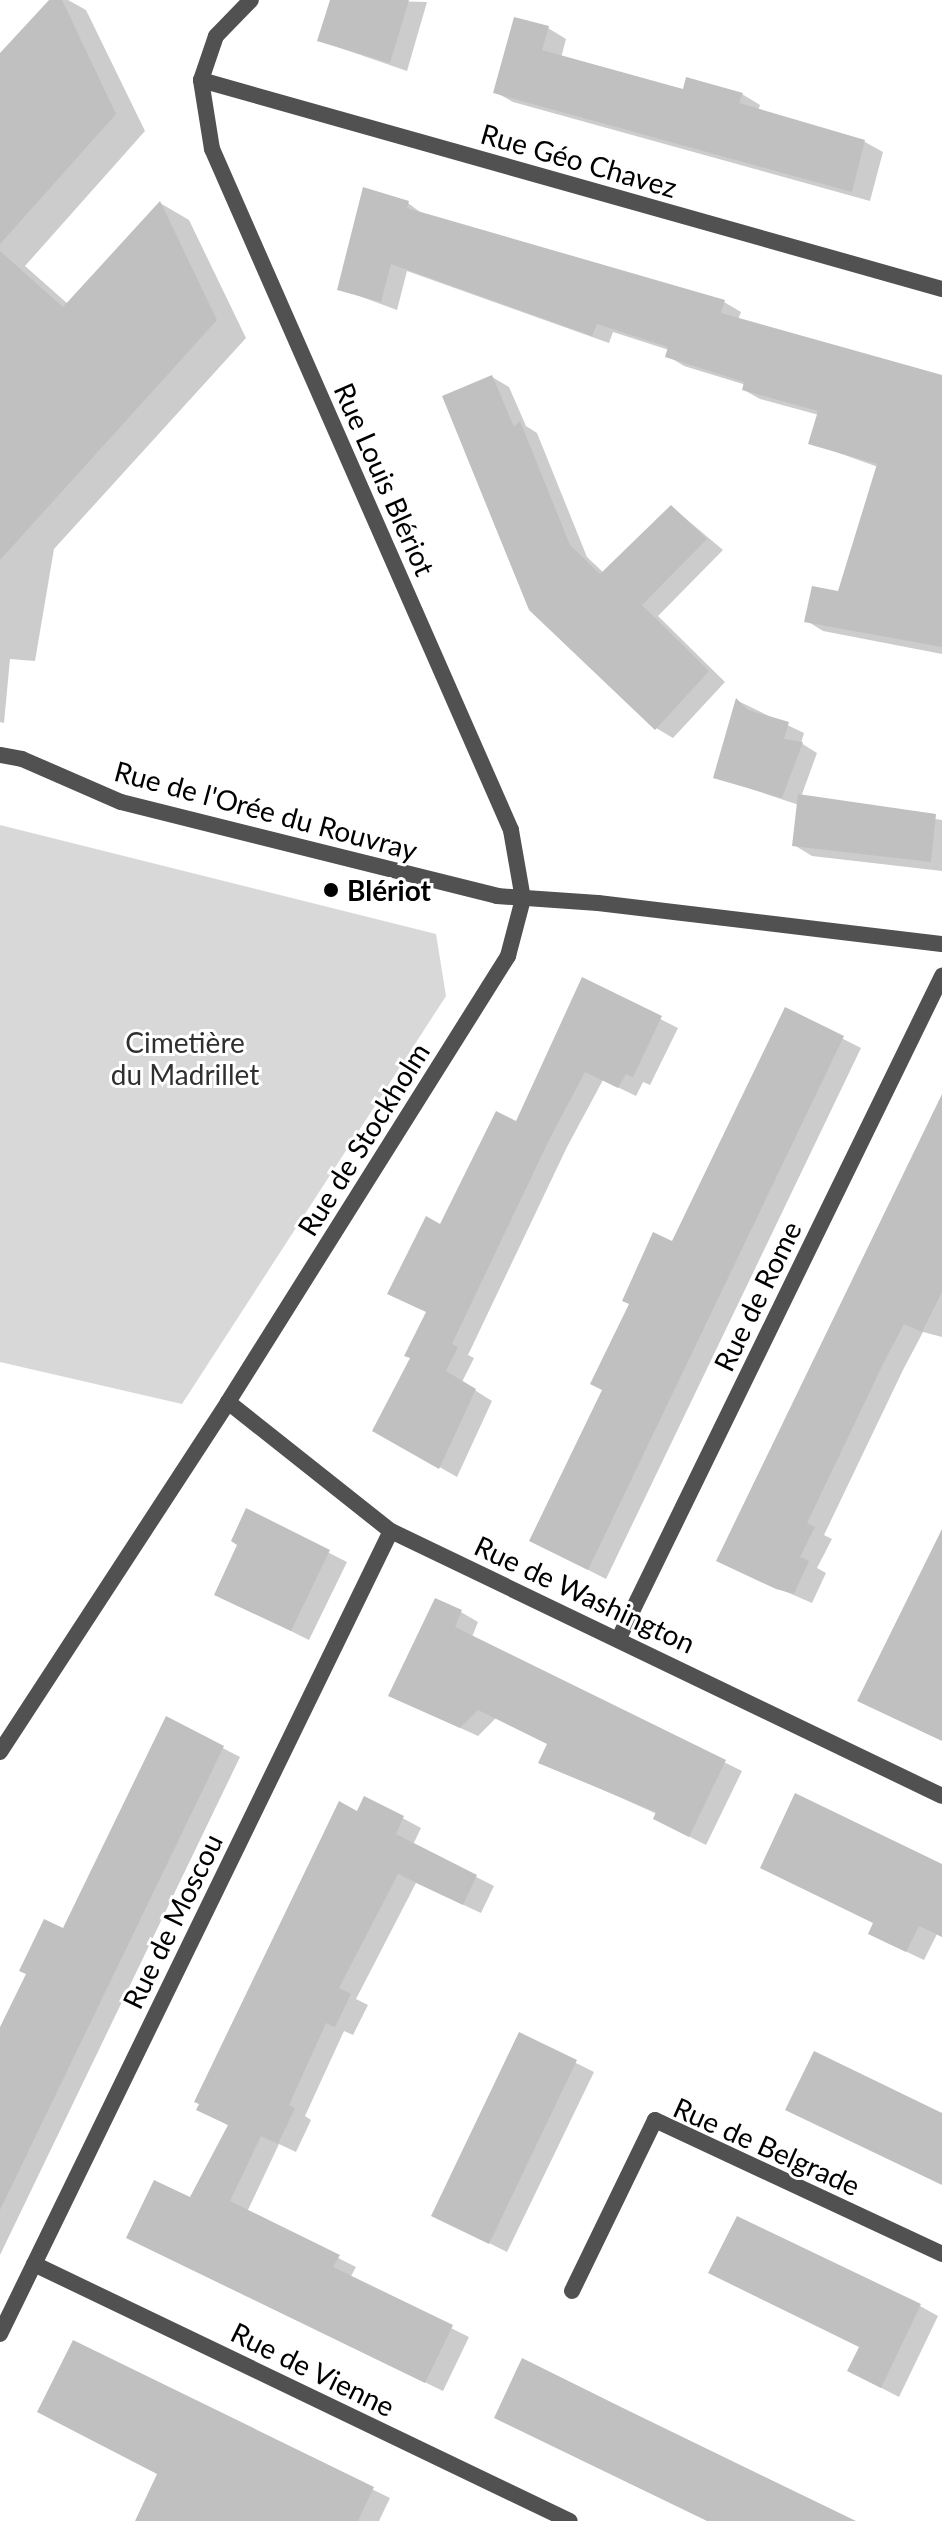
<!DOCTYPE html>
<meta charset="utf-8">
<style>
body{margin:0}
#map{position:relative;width:942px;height:2521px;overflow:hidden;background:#fff;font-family:Lato,sans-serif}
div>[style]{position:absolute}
.green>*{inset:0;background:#d8d8d8}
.shadow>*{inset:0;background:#0003}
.building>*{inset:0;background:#c0c0c0}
.minor>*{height:16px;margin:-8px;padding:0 8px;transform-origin:8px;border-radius:8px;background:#515151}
.tertiary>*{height:16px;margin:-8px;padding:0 8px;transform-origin:8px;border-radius:8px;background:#515151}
.dots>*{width:22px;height:22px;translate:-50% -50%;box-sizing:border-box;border:4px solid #fff;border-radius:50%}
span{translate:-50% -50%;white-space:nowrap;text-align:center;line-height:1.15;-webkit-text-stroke:6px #fff;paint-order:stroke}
.street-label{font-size:28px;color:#000}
.poi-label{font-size:28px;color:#000;font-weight:700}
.left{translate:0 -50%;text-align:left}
.park-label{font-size:28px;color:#2f2f2f}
</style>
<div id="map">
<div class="green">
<i style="clip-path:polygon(0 825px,436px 934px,446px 996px,182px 1404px,0 1362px)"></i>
</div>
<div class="shadow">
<i style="clip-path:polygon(52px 0,68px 0,86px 10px,145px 131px,25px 266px,68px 304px,160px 203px,189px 220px,246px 338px,54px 549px,35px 661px,10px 659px,4px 723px,0 722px,0 56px)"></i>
<i style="clip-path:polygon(354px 0,427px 2px,407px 71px,320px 41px)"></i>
<i style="clip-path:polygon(548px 28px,566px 39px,561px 58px,685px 91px,742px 94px,760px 105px,758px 111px,865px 142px,883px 152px,870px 201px,513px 102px,495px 92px)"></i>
<i style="clip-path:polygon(408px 203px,424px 215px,724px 302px,741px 312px,738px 320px,942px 394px,942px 654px,823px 631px,807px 621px,839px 593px,878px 467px,811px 443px,819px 415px,760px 399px,744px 390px,746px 385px,684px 366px,668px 356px,669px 350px,613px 332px,609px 343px,407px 271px,397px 310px,340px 289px)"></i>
<i style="clip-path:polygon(492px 377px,509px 387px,526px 426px,537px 433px,587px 557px,604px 573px,672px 507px,723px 550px,658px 616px,725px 682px,673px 738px,656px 728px,531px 609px)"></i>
<i style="clip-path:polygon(738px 701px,804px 733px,801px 743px,817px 753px,801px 797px,942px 820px,942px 871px,812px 856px,794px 845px,799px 805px,715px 777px)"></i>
<i style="clip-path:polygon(583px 980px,678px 1028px,650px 1085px,643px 1082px,636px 1096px,603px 1080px,567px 1147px,468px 1355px,474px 1358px,462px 1382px,492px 1401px,457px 1477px,375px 1430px,413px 1358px,427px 1312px,441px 1226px,517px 1124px)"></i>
<i style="clip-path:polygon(786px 1010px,861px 1048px,606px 1579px,549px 1550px,604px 1390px)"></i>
<i style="clip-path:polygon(942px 1130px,942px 1337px,923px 1332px,903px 1370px,824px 1535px,832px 1539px,817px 1568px,826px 1573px,812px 1603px,736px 1570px)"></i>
<i style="clip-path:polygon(247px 1511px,347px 1562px,309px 1640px,216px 1594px,240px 1544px)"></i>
<i style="clip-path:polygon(461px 1612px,478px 1622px,472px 1637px,742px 1771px,706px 1845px,672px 1828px,657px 1814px,541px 1762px,549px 1744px,496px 1718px,478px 1736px,408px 1704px)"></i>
<i style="clip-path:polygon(167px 1719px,240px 1757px,0 2255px,0 2029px,64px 1931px)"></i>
<i style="clip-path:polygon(365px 1798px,421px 1828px,413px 1845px,494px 1886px,481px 1913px,416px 1883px,356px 1999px,368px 2005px,353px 2035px,344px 2031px,305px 2116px,311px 2120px,296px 2152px,279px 2144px,247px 2212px,356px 2267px,350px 2278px,469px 2337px,443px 2391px,146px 2247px,191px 2200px,230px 2126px,199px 2110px)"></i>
<i style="clip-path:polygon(942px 1867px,942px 1937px,937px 1934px,924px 1960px,888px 1943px)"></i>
<i style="clip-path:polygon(520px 2035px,594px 2072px,507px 2252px,433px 2215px)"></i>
<i style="clip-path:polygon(920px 2306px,938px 2316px,899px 2397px,868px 2381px)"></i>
<i style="clip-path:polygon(74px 2343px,390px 2498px,379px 2521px,137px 2521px,159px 2474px)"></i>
</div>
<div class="building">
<i style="clip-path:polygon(49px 0,62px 0,116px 114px,0 244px,0 53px)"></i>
<i style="clip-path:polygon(330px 0,409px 0,390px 63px,317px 41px)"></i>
<i style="clip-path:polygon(514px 17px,549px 26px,542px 50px,683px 89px,686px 77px,743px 93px,739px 103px,865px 140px,852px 192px,493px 93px)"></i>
<i style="clip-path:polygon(363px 187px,409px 201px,407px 208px,725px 300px,721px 313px,942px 375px,942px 647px,804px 622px,812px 586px,838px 591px,877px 464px,808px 444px,818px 411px,742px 390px,744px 382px,665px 357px,668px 347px,597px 324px,592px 336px,391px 264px,381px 302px,337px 290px)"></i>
<i style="clip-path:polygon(160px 201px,217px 320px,0 560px,0 251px,63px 307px)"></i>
<i style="clip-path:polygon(492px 375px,514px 427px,520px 421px,570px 545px,600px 574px,671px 505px,707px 539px,642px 605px,709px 671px,655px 730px,529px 610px,442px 396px)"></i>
<i style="clip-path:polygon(736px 698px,748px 710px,789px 722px,784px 739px,803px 742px,782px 798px,713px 778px)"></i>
<i style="clip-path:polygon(798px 794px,936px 814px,931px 862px,792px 846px)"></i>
<i style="clip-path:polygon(582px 977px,662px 1016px,633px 1077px,626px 1074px,618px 1088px,585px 1072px,550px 1138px,452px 1344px,458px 1347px,446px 1371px,476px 1389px,439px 1469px,372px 1431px,410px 1358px,404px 1356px,426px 1312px,387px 1294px,426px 1216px,440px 1224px,496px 1111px,516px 1121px)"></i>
<i style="clip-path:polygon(785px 1007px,844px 1036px,588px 1570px,529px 1541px,602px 1390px,590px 1384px,629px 1304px,622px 1301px,653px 1232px,672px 1241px)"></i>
<i style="clip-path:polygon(942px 1094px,942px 1292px,922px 1332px,904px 1324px,885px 1360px,807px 1523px,815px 1527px,800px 1557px,809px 1561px,794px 1594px,776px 1589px,716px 1561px)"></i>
<i style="clip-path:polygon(246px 1508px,330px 1550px,291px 1631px,214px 1595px,237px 1545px,231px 1541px)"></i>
<i style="clip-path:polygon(942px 1529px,942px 1741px,857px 1701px)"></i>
<i style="clip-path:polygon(435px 1598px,462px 1610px,455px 1627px,726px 1760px,689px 1837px,653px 1819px,656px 1812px,538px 1763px,547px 1744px,478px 1710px,460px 1728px,388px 1696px)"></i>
<i style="clip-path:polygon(166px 1716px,224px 1746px,0 2210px,0 2027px,26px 1974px,19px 1971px,44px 1919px,63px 1928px)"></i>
<i style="clip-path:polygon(795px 1793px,942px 1864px,942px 1937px,919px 1926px,906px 1952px,868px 1934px,873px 1923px,760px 1868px)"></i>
<i style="clip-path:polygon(364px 1796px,404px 1816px,396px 1834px,477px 1875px,463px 1905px,398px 1874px,339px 1988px,351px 1994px,335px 2027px,326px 2023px,289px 2105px,295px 2108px,278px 2144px,261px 2136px,230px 2201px,340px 2255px,333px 2267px,453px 2325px,425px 2383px,126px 2238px,154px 2180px,190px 2197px,228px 2125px,196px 2110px,199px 2104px,194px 2102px,339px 1801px,357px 1811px)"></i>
<i style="clip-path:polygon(519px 2032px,577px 2060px,489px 2244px,431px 2216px)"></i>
<i style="clip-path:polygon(814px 2051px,942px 2113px,942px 2185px,785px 2110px)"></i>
<i style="clip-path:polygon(737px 2216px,921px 2304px,881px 2388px,847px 2371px,859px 2347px,708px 2273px)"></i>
<i style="clip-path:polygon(73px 2340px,374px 2487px,358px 2521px,135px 2521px,157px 2474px,37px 2412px)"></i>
<i style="clip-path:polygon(522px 2358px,625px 2409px,856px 2521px,707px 2521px,494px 2418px)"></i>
</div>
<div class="minor">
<i style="left:201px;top:80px;width:770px;rotate:15.75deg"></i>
<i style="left:228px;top:1402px;width:208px;rotate:38.4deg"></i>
<i style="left:391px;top:1531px;width:611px;rotate:25.68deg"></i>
<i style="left:619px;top:1638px;width:737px;rotate:-63.99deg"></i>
<i style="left:0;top:1752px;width:418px;rotate:-56.9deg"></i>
<i style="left:228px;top:1402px;width:527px;rotate:-57.88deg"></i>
<i style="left:508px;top:956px;width:59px;rotate:-75.3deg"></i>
<i style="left:523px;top:899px;width:70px;rotate:-99.9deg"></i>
<i style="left:511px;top:830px;width:744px;rotate:-113.7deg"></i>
<i style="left:212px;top:149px;width:70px;rotate:-99.1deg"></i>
<i style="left:201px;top:80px;width:46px;rotate:-71.2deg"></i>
<i style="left:216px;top:36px;width:50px;rotate:-45.8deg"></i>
<i style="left:34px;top:2264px;width:594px;rotate:25.62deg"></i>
<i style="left:572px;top:2291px;width:190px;rotate:-64.1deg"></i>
<i style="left:655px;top:2120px;width:317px;rotate:25deg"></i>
<i style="left:0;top:2334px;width:893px;rotate:-64.04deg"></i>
</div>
<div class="tertiary">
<i style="left:0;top:755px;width:22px;rotate:10deg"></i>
<i style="left:22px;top:759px;width:108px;rotate:23.5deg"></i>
<i style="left:121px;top:802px;width:388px;rotate:14deg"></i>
<i style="left:497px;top:896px;width:101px;rotate:4deg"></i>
<i style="left:598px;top:903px;width:346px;rotate:6.8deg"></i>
</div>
<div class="dots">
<i style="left:331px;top:890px;background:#000"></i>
</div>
<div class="street-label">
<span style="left:579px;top:160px;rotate:16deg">Rue Géo Chavez</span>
<span style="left:385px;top:479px;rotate:66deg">Rue Louis Blériot</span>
<span style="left:266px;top:810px;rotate:15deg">Rue de l'Orée du Rouvray</span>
<span style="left:363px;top:1139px;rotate:-58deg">Rue de Stockholm</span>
<span style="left:757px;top:1296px;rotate:-64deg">Rue de Rome</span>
<span style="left:585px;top:1594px;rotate:25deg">Rue de Washington</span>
<span style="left:172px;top:1921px;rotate:-64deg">Rue de Moscou</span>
<span style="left:767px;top:2146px;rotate:24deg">Rue de Belgrade</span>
<span style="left:313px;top:2369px;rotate:26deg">Rue de Vienne</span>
</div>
<div class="poi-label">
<span class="left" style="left:347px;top:890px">Blériot</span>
</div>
<div class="park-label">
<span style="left:185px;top:1058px">Cimetière<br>du Madrillet</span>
</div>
</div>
